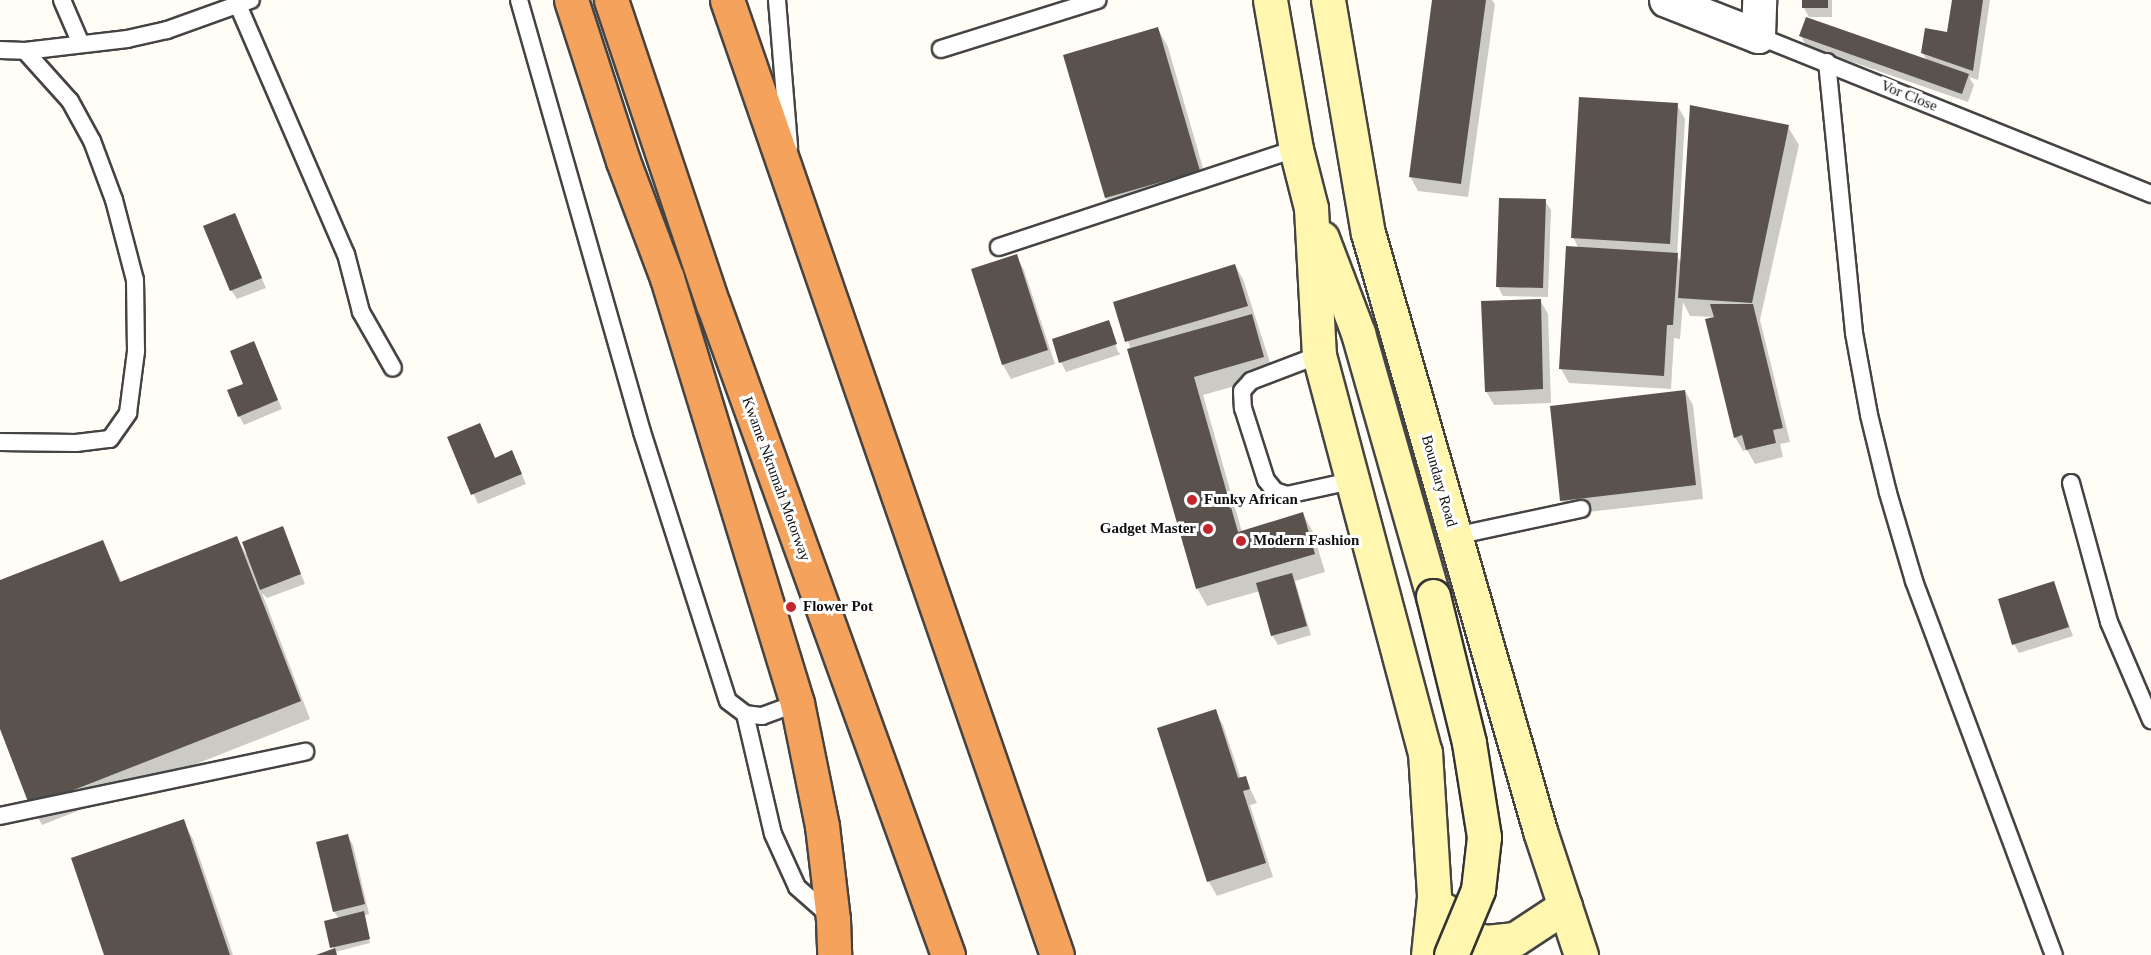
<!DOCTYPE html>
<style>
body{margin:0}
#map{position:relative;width:2151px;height:955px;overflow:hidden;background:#fffdf5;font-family:"Times New Roman",serif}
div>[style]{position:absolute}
.shadow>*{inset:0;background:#0003}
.building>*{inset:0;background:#5a524d}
.roads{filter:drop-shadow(2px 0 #444) drop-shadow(-2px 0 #444) drop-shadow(0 2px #444) drop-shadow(0 -2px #444)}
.lane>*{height:16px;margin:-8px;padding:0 8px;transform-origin:8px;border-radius:8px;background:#fff}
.street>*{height:33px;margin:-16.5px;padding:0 16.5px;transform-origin:16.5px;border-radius:16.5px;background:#fff}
.secondary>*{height:33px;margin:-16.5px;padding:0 16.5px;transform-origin:16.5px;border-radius:16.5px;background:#fff6b0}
.highway>*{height:33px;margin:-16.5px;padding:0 16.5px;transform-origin:16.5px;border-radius:16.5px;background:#f5a25d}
.bridges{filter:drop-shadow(2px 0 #333) drop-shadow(-2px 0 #333) drop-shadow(0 2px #333) drop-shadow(0 -2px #333)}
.secondary-bridge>*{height:33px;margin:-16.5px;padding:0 16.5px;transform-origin:16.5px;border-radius:16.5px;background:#fff6b0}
.dots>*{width:16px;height:16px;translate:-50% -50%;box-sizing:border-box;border:3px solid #fff;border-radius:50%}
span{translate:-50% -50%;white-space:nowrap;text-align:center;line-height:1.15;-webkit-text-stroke:6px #fff;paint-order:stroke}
.street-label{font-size:15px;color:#111}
.poi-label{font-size:15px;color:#111;font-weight:700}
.left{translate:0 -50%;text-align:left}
.right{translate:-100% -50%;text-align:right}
</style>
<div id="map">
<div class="shadow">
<i style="clip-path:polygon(1434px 0,1492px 0,1495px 4px,1468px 197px,1418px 191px,1410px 176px)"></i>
<i style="clip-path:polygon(1804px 0,1832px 0,1832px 17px,1809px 17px,1804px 8px)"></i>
<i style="clip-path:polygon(1954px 0,1990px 0,1978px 80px,1969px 77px,1974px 85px,1968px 102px,1806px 46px,1801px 36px,1927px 61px,1922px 52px,1949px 33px)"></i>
<i style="clip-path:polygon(1158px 29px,1168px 47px,1209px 189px,1116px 216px,1106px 198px)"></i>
<i style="clip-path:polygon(1677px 105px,1685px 119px,1677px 256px,1682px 264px,1788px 127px,1799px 145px,1760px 320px,1790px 442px,1780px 444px,1783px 457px,1755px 464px,1747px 450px,1743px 451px,1735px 437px,1715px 317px,1690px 316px,1683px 302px,1680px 339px,1674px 338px,1671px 389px,1569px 383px,1561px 369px,1579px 249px,1573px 237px)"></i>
<i style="clip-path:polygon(1545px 201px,1551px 210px,1548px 297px,1503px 296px,1498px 287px)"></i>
<i style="clip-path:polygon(234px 215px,266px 288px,237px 299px,231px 290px)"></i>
<i style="clip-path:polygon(1016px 256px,1024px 270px,1055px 364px,1011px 379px,1003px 365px,973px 270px)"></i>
<i style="clip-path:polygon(1235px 265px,1243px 279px,1274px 375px,1203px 395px,1242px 532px,1303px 514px,1313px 532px,1325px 572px,1295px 581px,1311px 635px,1278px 645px,1272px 635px,1260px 591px,1207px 606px,1197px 588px,1131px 350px,1115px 303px)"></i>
<i style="clip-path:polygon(1540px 300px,1548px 314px,1551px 403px,1494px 405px,1486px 391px)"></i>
<i style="clip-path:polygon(1109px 322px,1113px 330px,1111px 330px,1118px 352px,1121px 354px,1066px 372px,1061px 362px)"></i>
<i style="clip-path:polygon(253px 343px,282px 409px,244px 425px,239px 416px)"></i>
<i style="clip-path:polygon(1685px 391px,1693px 405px,1703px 499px,1570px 514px,1562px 500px)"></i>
<i style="clip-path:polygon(449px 438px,495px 459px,512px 452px,526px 484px,478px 504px)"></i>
<i style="clip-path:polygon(283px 528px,305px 584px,267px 598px,262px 593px,310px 719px,42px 825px,32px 807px,0 725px,0 582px,103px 542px,122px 583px,237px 538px,246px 554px)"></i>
<i style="clip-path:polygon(2053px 583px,2073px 636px,2019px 653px,2014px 644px)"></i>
<i style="clip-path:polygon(1215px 711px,1223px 725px,1241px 779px,1245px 778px,1257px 803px,1250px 805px,1273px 877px,1217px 896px,1209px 882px,1159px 729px)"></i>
<i style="clip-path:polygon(183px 821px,193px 839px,233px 955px,105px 955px)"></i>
<i style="clip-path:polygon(347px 835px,353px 845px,369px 914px,363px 916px,370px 943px,335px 952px,337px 955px,319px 955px,333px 950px,339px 919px,334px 911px)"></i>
</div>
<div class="building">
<i style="clip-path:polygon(1432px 0,1486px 0,1461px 184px,1409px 177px)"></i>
<i style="clip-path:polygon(1802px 0,1828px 0,1828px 8px,1802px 8px)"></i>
<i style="clip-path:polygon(1952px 0,1983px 0,1973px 71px,1921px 53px,1925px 28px,1947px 32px)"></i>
<i style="clip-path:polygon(1806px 17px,1969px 74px,1962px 94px,1799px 36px)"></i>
<i style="clip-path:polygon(1158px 27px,1200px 171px,1105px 198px,1063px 55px)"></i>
<i style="clip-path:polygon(1579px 97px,1678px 103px,1670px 244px,1571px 238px)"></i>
<i style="clip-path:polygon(1690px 105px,1789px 125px,1752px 303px,1678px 298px)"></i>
<i style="clip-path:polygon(1499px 198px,1546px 199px,1543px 288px,1496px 287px)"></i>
<i style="clip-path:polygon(235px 213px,262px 278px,230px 291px,203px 226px)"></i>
<i style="clip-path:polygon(1566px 246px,1678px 253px,1673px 325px,1667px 325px,1664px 376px,1559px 369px)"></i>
<i style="clip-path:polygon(1017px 254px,1048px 350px,1002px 365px,971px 269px)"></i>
<i style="clip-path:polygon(1235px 264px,1248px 306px,1125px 342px,1113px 302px)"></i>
<i style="clip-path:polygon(1541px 299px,1543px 389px,1485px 392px,1481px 301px)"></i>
<i style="clip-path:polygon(1710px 304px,1753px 304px,1783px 428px,1773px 430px,1776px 443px,1746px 450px,1742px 435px,1734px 438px,1705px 319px,1714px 317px)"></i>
<i style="clip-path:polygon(1252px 314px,1264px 357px,1194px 377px,1238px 532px,1303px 512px,1315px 554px,1196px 589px,1127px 349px)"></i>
<i style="clip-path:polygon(1109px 320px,1117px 344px,1059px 363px,1052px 339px)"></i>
<i style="clip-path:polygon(254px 341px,278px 400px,238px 417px,227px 390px,243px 384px,230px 351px)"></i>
<i style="clip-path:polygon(1685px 390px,1696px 485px,1560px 501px,1550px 406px)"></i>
<i style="clip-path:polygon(480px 423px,495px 458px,512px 450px,522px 474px,471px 495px,447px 437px)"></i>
<i style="clip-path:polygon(283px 526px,301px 574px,260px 590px,242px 542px)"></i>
<i style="clip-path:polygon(237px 536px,301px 701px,30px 807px,0 729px,0 580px,103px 540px,120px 582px)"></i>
<i style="clip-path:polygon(1292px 573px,1307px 626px,1271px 636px,1256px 583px)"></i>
<i style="clip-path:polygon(2054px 581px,2069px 627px,2012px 645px,1998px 599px)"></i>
<i style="clip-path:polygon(1216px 709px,1238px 778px,1246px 776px,1250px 789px,1243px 791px,1266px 863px,1207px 882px,1157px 728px)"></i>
<i style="clip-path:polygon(184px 819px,230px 955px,104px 955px,71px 858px)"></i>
<i style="clip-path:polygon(348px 834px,365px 904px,333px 912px,316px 842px)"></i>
<i style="clip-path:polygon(364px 911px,370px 939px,330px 948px,324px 921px)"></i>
<i style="clip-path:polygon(335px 948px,337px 955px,316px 955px)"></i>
</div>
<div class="roads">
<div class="lane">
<i style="left:62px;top:0;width:48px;rotate:66.6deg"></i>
<i style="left:519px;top:0;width:449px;rotate:74.1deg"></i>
<i style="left:642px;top:432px;width:282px;rotate:72.3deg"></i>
<i style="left:728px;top:701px;width:21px;rotate:37deg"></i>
<i style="left:745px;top:714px;width:17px;rotate:7deg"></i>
<i style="left:762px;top:716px;width:37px;rotate:-20deg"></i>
<i style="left:777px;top:0;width:147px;rotate:85.3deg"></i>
<i style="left:238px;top:5px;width:271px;rotate:66.6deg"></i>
<i style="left:346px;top:254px;width:60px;rotate:75.5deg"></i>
<i style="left:361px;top:312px;width:64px;rotate:60.3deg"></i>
<i style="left:1758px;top:36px;width:424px;rotate:21.9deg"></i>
<i style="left:941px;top:49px;width:164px;rotate:-17.4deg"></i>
<i style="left:0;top:50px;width:25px;rotate:2deg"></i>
<i style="left:25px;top:51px;width:103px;rotate:-6.7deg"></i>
<i style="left:127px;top:39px;width:41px;rotate:-12.7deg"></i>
<i style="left:167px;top:30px;width:89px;rotate:-19.7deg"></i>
<i style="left:1827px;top:62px;width:272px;rotate:84.3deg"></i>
<i style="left:1854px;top:333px;width:83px;rotate:79.6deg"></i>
<i style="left:1869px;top:415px;width:80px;rotate:76.3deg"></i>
<i style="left:1888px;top:493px;width:92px;rotate:73.5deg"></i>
<i style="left:1914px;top:581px;width:399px;rotate:69.5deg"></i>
<i style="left:999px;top:247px;width:313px;rotate:-18.3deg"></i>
<i style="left:1319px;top:355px;width:73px;rotate:159.1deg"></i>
<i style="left:1251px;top:381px;width:13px;rotate:132deg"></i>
<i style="left:1242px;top:391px;width:17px;rotate:87deg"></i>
<i style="left:1243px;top:408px;width:76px;rotate:72.3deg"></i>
<i style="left:1266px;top:480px;width:14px;rotate:51deg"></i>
<i style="left:1275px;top:491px;width:13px;rotate:18deg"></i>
<i style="left:1287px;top:495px;width:66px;rotate:-12.3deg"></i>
<i style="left:0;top:442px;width:76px;rotate:0.8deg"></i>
<i style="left:76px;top:443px;width:34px;rotate:-7deg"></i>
<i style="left:110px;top:439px;width:32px;rotate:-55deg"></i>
<i style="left:128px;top:413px;width:63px;rotate:-82.6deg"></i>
<i style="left:136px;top:351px;width:71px;rotate:-90.8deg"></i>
<i style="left:135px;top:280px;width:83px;rotate:-104.7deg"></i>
<i style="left:114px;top:200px;width:63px;rotate:-110.4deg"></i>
<i style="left:92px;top:141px;width:46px;rotate:-118.8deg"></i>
<i style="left:70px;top:101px;width:67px;rotate:-132deg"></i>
<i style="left:2071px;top:483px;width:144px;rotate:74.7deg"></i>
<i style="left:2109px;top:622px;width:107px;rotate:66.8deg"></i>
<i style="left:1455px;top:536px;width:129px;rotate:-12.1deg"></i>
<i style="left:745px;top:714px;width:123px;rotate:76.9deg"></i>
<i style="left:773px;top:834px;width:58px;rotate:65.6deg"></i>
<i style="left:797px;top:887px;width:45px;rotate:41.4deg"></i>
<i style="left:0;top:816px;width:312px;rotate:-11.9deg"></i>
</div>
<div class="street">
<i style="left:1666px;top:0;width:99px;rotate:21.4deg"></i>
<i style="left:1758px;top:36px;width:36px;rotate:-88deg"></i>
</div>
<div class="secondary">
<i style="left:1270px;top:0;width:151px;rotate:80.1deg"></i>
<i style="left:1296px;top:149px;width:61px;rotate:75.7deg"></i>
<i style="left:1311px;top:208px;width:147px;rotate:86.9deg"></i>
<i style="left:1319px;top:355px;width:411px;rotate:75.1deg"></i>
<i style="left:1425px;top:752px;width:145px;rotate:86.4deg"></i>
<i style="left:1434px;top:897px;width:58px;rotate:95.9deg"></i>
<i style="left:1328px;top:0;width:236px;rotate:80.3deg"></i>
<i style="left:1368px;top:233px;width:622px;rotate:73.95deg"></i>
<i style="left:1540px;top:831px;width:131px;rotate:71.7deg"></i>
<i style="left:1322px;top:238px;width:102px;rotate:69.2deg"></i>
<i style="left:1358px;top:333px;width:273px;rotate:74.1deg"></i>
<i style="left:1444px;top:910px;width:38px;rotate:47deg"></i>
<i style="left:1470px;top:938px;width:16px;rotate:14deg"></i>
<i style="left:1486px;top:942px;width:29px;rotate:-6deg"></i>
<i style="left:1515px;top:939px;width:60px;rotate:-33.4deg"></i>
</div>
<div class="highway">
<i style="left:571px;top:0;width:169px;rotate:72.1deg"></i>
<i style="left:623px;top:161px;width:125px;rotate:69.4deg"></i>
<i style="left:667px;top:278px;width:444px;rotate:73deg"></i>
<i style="left:797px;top:703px;width:126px;rotate:78.5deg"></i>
<i style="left:822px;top:826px;width:94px;rotate:83.3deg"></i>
<i style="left:833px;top:919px;width:36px;rotate:88deg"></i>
<i style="left:611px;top:0;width:321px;rotate:71.5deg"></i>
<i style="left:713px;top:304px;width:692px;rotate:70.15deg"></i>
<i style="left:727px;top:0;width:1010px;rotate:70.94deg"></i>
</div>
</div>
<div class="bridges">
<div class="secondary-bridge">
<i style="left:1433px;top:596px;width:151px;rotate:76.2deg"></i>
<i style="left:1469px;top:743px;width:95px;rotate:80.9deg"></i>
<i style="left:1484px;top:837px;width:53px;rotate:96.5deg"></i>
<i style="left:1478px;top:890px;width:70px;rotate:112.6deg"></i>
</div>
</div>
<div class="dots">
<i style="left:1192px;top:500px;background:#c4262e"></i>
<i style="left:1208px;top:529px;background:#c4262e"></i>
<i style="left:1241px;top:541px;background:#c4262e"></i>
<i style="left:791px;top:607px;background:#c4262e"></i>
</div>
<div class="street-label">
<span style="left:1909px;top:96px;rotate:22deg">Vor Close</span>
<span style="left:776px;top:479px;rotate:70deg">Kwame Nkrumah Motorway</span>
<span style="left:1439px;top:481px;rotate:74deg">Boundary Road</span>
</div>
<div class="poi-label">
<span class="left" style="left:1204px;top:500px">Funky African</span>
<span class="right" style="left:1196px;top:529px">Gadget Master</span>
<span class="left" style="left:1253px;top:541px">Modern Fashion</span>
<span class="left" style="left:803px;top:607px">Flower Pot</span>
</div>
</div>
